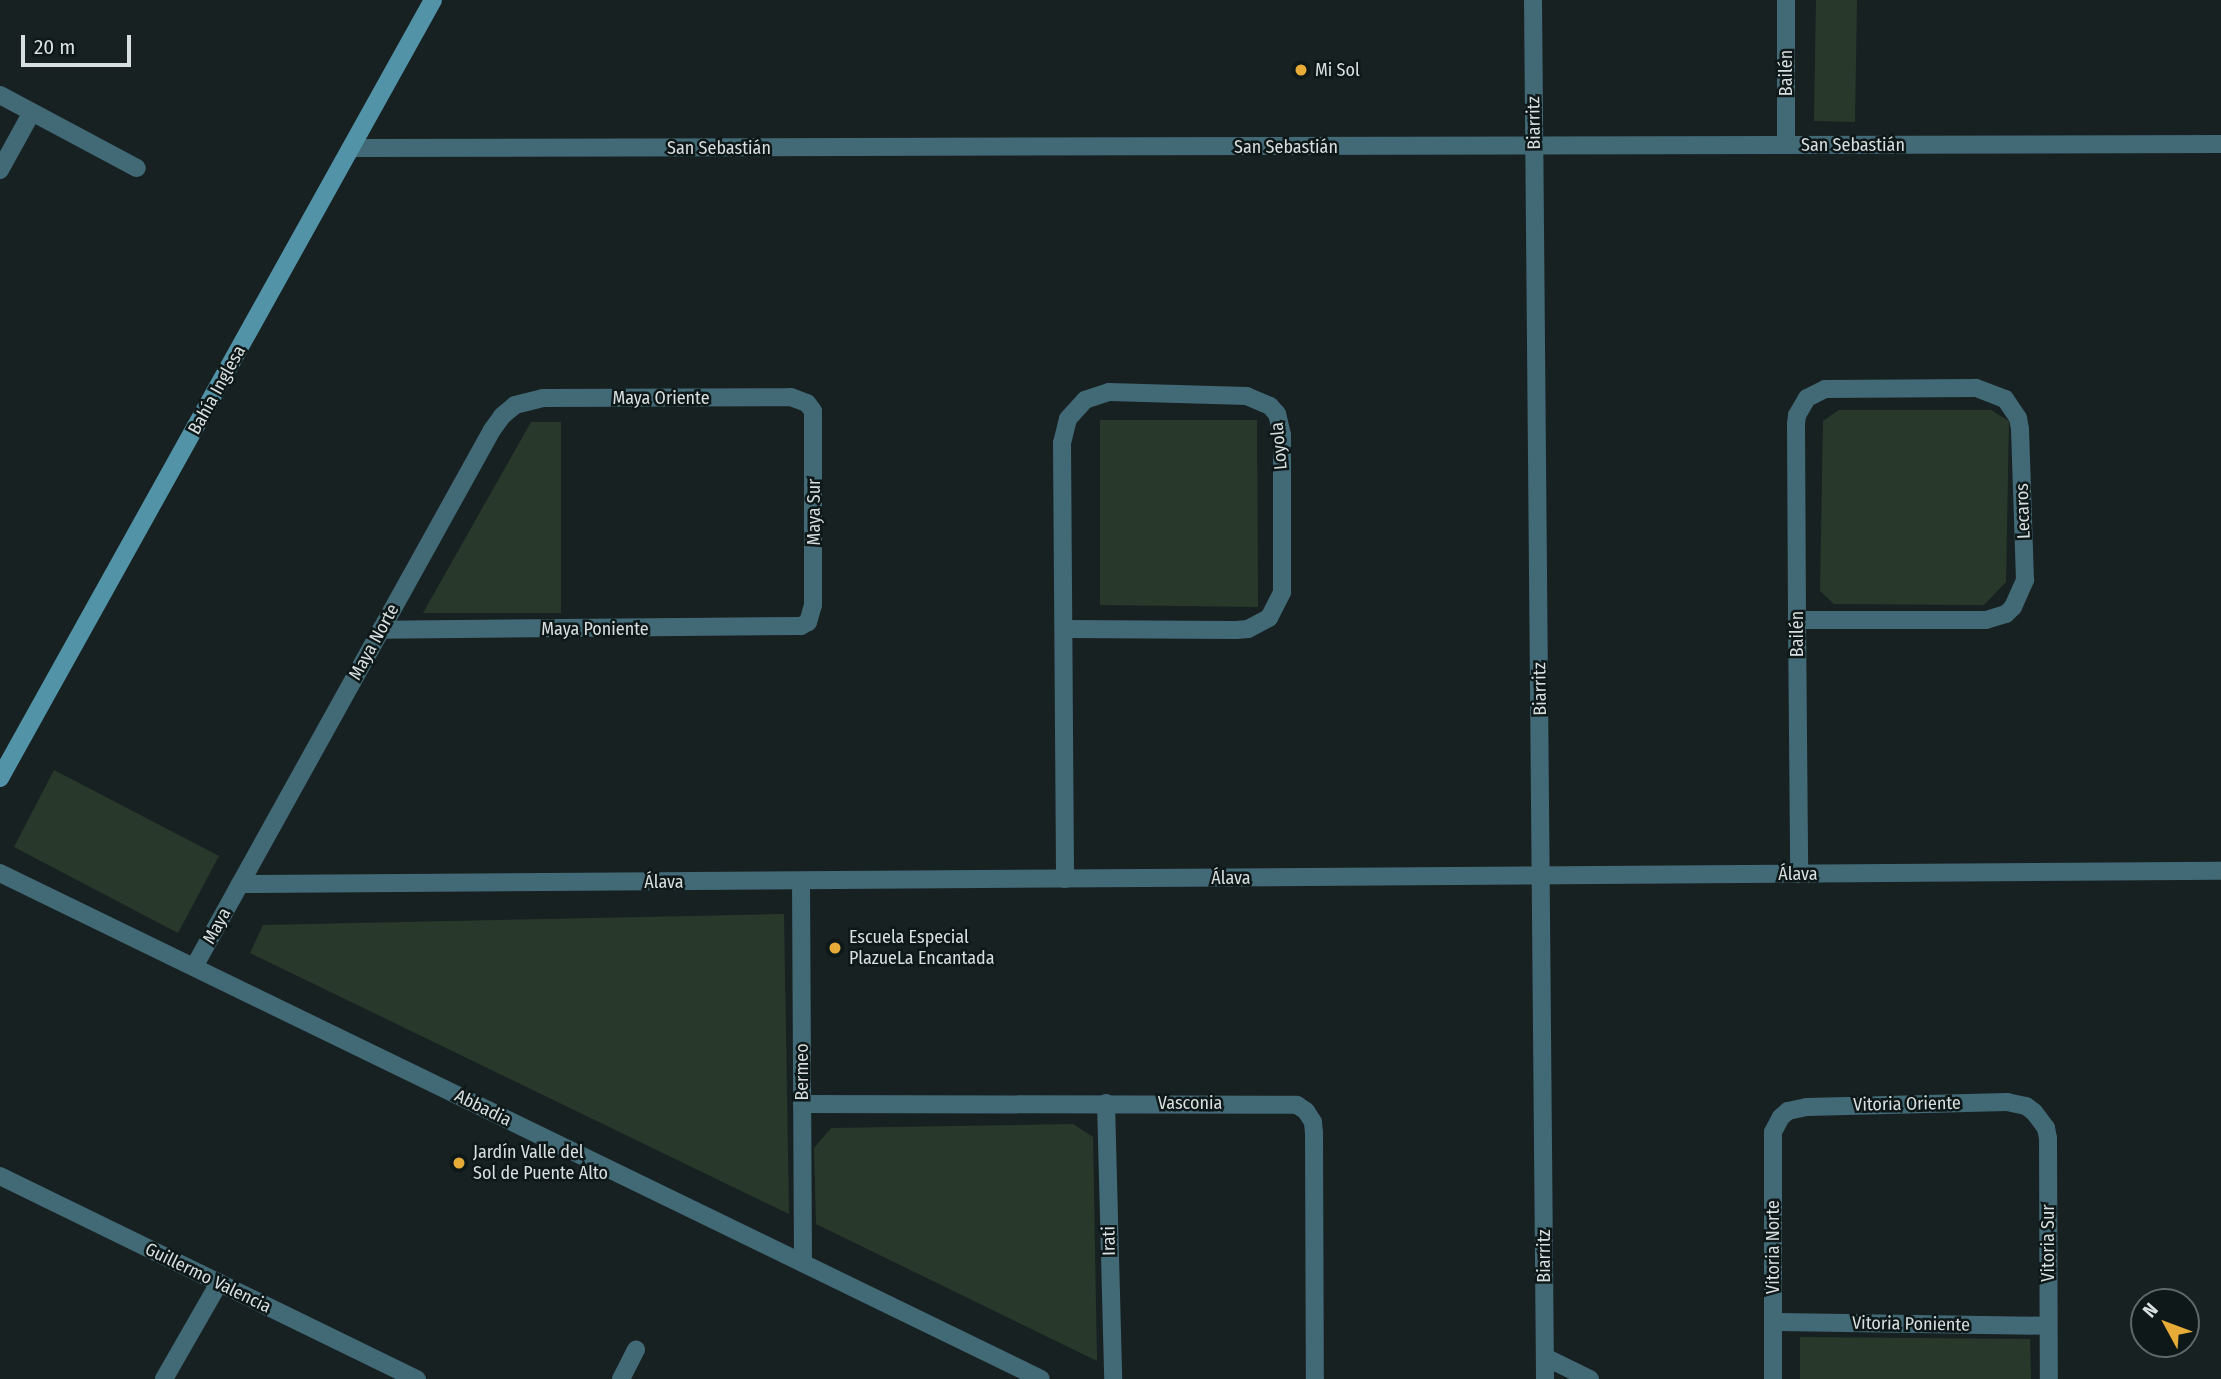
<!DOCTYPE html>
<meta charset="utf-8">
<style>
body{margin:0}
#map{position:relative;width:2221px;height:1379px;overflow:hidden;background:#172121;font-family:"Fira Sans Condensed",sans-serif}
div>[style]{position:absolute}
.green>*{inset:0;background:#28392b}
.street>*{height:18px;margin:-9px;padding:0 9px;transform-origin:9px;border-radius:9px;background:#426976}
.secondary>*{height:18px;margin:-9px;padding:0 9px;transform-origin:9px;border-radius:9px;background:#5293a8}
.dots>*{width:19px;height:19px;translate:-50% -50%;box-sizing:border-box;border:4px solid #0e1818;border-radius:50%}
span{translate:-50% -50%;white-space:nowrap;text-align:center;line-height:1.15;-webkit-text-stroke:5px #0e1818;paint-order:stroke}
.poi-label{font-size:18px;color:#d8dfdf}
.left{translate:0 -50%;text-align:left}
.street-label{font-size:18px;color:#d8dfdf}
.north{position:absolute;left:2130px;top:1288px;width:70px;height:70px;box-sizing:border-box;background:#0e1818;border:2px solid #5f6868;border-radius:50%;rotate:311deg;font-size:19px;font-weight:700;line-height:28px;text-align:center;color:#d8dfdf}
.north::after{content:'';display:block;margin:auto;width:24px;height:32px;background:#e7ac37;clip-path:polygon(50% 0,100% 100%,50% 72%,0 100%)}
.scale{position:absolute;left:21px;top:35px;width:110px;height:32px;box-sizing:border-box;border:4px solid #d8dfdf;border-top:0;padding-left:9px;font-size:21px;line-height:24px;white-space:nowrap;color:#d8dfdf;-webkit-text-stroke:5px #0e1818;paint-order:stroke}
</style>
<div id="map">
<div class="green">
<i style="clip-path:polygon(1816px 0,1857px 0,1855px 122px,1814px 121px)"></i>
<i style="clip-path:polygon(1839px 410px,1991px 410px,2009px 421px,2006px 582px,1984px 605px,1834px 604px,1820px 591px,1823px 421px)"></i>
<i style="clip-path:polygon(1100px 420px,1257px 420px,1258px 607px,1100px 605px)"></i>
<i style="clip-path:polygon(531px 422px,561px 422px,561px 613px,423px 613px)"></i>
<i style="clip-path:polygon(54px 770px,219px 856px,178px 933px,14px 847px)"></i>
<i style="clip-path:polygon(784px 914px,789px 1214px,250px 953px,263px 925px)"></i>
<i style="clip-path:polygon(1073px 1124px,1093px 1137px,1097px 1361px,816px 1224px,814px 1148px,831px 1128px)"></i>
<i style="clip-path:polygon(1800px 1337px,2030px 1339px,2031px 1379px,1800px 1379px)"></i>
</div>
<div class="street">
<i style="left:1533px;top:0;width:1379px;rotate:89.5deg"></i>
<i style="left:1786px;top:0;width:145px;rotate:90deg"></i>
<i style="left:0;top:95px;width:155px;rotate:28.1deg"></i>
<i style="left:351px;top:148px;width:1870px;rotate:-0.12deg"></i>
<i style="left:0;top:170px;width:66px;rotate:-61.1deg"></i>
<i style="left:1797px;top:620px;width:189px"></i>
<i style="left:1986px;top:620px;width:21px;rotate:-17deg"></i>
<i style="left:2006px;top:614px;width:10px;rotate:-45deg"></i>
<i style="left:2013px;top:607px;width:30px;rotate:-66deg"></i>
<i style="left:2025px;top:580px;width:151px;rotate:-91.9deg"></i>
<i style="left:2020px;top:429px;width:11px;rotate:-100deg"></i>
<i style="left:2018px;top:418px;width:23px;rotate:-124deg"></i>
<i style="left:2005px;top:399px;width:31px;rotate:-159deg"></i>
<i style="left:1976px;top:388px;width:151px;rotate:179.6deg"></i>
<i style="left:1825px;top:389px;width:20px;rotate:153deg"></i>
<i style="left:1807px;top:398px;width:20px;rotate:120deg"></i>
<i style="left:1797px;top:415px;width:9px;rotate:96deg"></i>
<i style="left:1796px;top:424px;width:196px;rotate:89.7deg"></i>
<i style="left:1797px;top:620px;width:254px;rotate:89.5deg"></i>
<i style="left:1064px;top:629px;width:172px;rotate:0.3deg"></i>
<i style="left:1236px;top:630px;width:12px;rotate:-5deg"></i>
<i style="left:1248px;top:629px;width:24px;rotate:-28deg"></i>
<i style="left:1269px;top:618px;width:29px;rotate:-63deg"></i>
<i style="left:1282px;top:592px;width:157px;rotate:-90deg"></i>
<i style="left:1282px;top:435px;width:22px;rotate:-103deg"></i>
<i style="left:1277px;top:414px;width:11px;rotate:-131deg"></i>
<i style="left:1270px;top:406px;width:25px;rotate:-157deg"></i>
<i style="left:1247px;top:396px;width:138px;rotate:-178.3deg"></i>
<i style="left:1109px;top:392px;width:25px;rotate:162deg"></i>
<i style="left:1085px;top:400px;width:25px;rotate:132deg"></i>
<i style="left:1068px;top:419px;width:25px;rotate:104deg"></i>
<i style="left:1062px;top:443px;width:436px;rotate:89.6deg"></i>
<i style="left:0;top:873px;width:1157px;rotate:25.92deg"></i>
<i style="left:801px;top:881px;width:382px;rotate:89.7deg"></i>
<i style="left:240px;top:884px;width:1981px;rotate:-0.38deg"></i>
<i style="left:194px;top:967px;width:614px;rotate:-60.97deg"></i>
<i style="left:492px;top:430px;width:17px;rotate:-54deg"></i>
<i style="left:502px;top:416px;width:17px;rotate:-40deg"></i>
<i style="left:515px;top:405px;width:29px;rotate:-14deg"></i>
<i style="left:543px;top:398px;width:248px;rotate:-0.2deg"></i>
<i style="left:791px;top:397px;width:17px;rotate:21deg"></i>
<i style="left:807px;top:403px;width:10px;rotate:53deg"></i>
<i style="left:813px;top:411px;width:194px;rotate:90deg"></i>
<i style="left:813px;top:605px;width:18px;rotate:106deg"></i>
<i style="left:808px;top:622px;width:8px;rotate:150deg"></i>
<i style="left:801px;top:626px;width:420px;rotate:179.5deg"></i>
<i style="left:1106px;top:1103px;width:276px;rotate:88.5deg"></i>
<i style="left:802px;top:1104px;width:495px;rotate:0.1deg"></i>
<i style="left:1297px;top:1105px;width:11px;rotate:34deg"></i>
<i style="left:1306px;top:1111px;width:13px;rotate:58deg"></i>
<i style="left:1313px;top:1122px;width:11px;rotate:85deg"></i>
<i style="left:1314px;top:1133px;width:246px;rotate:89.8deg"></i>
<i style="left:0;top:1176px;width:464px;rotate:26deg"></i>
<i style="left:1773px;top:1322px;width:275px;rotate:0.8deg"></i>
<i style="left:1545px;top:1357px;width:50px;rotate:26.1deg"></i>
<i style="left:164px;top:1379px;width:111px;rotate:-60.2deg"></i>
<i style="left:621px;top:1379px;width:33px;rotate:-63deg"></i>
<i style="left:1773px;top:1379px;width:247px;rotate:-90deg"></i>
<i style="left:1773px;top:1132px;width:17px;rotate:-62deg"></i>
<i style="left:1781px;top:1117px;width:9px;rotate:-41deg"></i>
<i style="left:1788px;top:1111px;width:19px;rotate:-12deg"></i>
<i style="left:1807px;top:1107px;width:200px;rotate:-1.4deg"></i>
<i style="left:2007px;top:1102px;width:19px;rotate:12deg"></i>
<i style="left:2026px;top:1106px;width:10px;rotate:37deg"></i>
<i style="left:2034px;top:1112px;width:20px;rotate:53deg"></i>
<i style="left:2046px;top:1128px;width:10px;rotate:79deg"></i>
<i style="left:2048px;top:1138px;width:241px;rotate:89.8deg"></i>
</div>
<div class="secondary">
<i style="left:0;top:778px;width:890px;rotate:-60.9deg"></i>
</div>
<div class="dots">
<i style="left:1301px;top:70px;background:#e7ac37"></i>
<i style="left:835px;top:948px;background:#e7ac37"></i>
<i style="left:459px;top:1163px;background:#e7ac37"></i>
</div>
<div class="poi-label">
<span class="left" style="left:1315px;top:70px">Mi Sol</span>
<span class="left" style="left:849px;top:948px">Escuela Especial<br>PlazueLa Encantada</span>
<span class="left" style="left:473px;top:1163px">Jardín Valle del<br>Sol de Puente Alto</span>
</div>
<div class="street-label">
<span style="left:1786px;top:73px;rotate:-90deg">Bailén</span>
<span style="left:1534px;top:123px;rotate:-91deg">Biarritz</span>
<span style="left:1853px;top:145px">San Sebastián</span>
<span style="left:1286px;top:147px">San Sebastián</span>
<span style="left:719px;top:148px">San Sebastián</span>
<span style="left:217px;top:390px;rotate:-61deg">Bahía Inglesa</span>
<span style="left:661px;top:398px">Maya Oriente</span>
<span style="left:1279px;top:446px;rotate:-95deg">Loyola</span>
<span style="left:2023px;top:511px;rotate:-92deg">Lecaros</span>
<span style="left:814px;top:512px;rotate:-90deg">Maya Sur</span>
<span style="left:595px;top:629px">Maya Poniente</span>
<span style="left:1797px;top:634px;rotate:-90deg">Bailén</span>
<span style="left:374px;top:642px;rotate:-61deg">Maya Norte</span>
<span style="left:1540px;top:689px;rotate:-91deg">Biarritz</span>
<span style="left:1798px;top:874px">Álava</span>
<span style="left:1231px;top:878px">Álava</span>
<span style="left:664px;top:882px">Álava</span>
<span style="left:217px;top:926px;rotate:-61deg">Maya</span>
<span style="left:802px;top:1072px;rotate:-90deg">Bermeo</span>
<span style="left:1190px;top:1103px">Vasconia</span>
<span style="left:1907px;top:1104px;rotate:-1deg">Vitoria Oriente</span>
<span style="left:483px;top:1108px;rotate:26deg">Abbadia</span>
<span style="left:1109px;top:1241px;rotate:-91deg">Irati</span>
<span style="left:2048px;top:1243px;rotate:-90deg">Vitoria Sur</span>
<span style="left:1773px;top:1247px;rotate:-90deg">Vitoria Norte</span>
<span style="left:1544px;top:1256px;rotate:-90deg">Biarritz</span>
<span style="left:208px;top:1278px;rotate:26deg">Guillermo Valencia</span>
<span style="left:1911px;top:1324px;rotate:1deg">Vitoria Poniente</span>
</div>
<div class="north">N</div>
<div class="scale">20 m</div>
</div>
